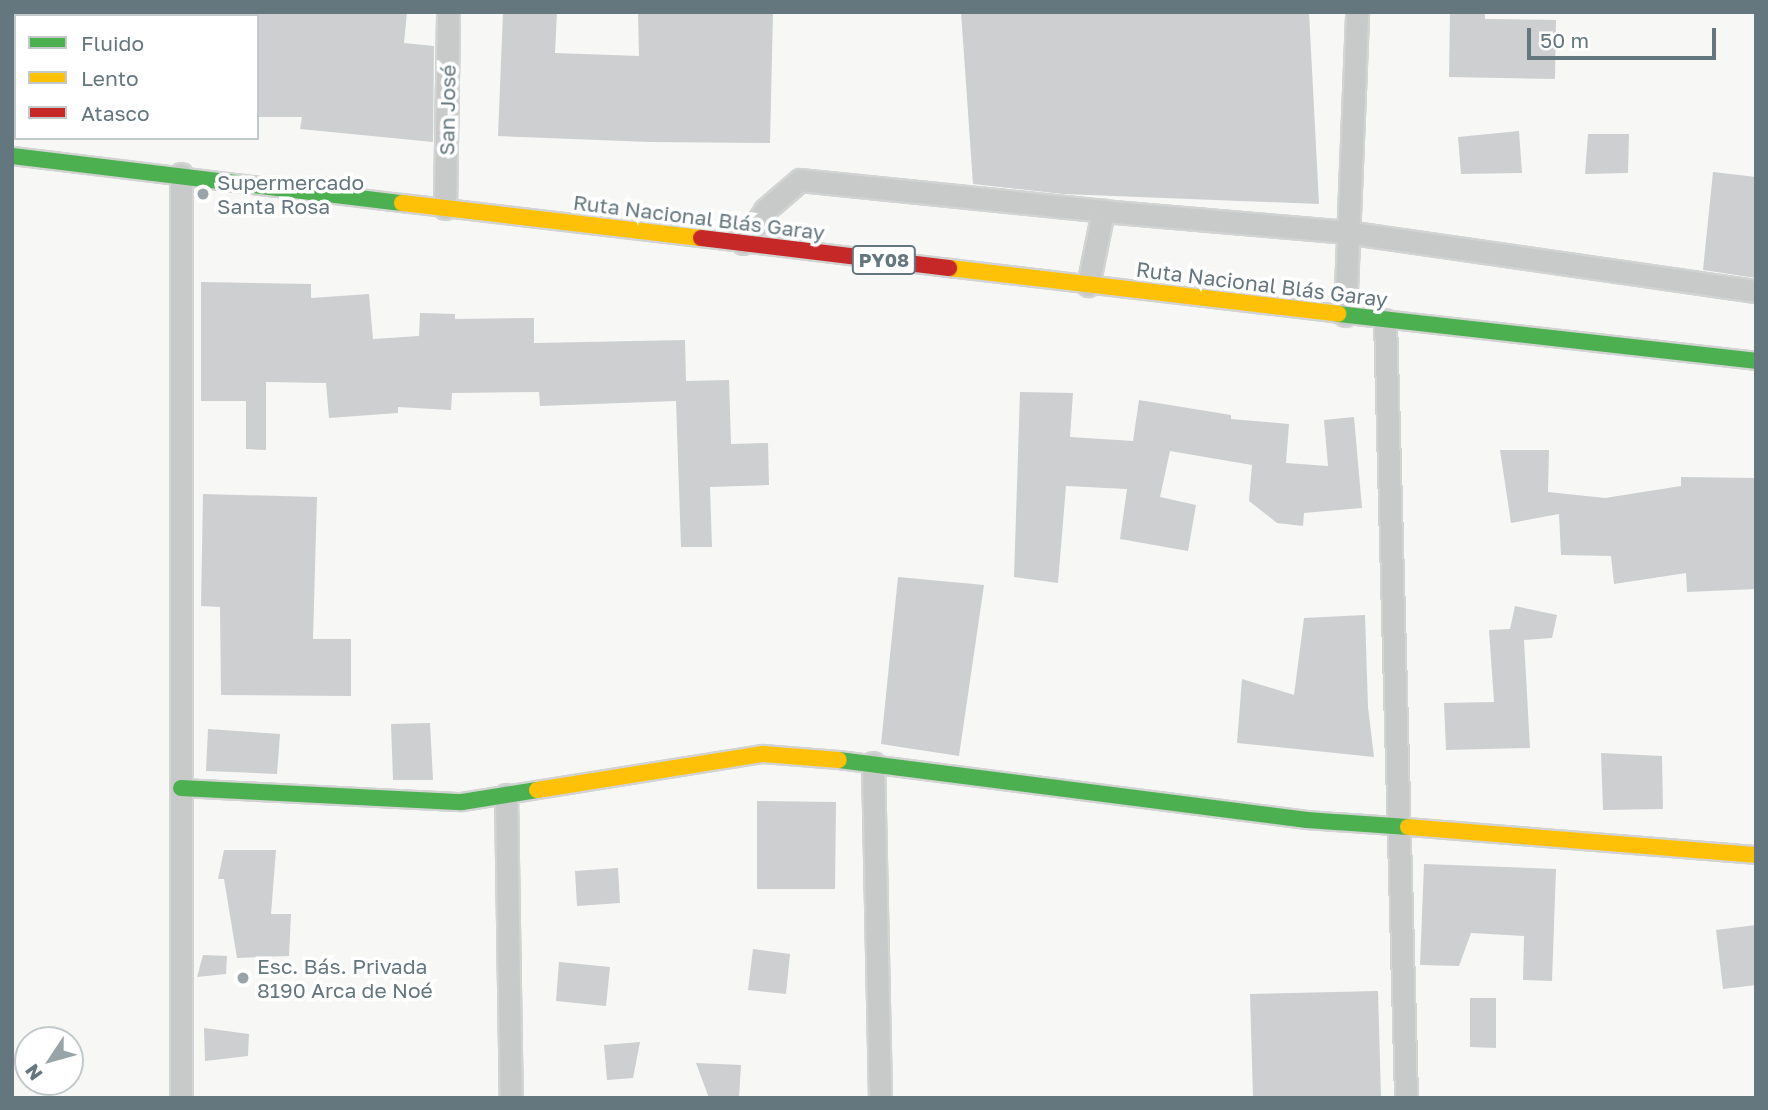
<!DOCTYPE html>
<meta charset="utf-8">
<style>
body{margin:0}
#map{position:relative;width:1768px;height:1110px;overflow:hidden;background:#f7f7f6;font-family:"Golos Text",sans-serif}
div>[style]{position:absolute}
.building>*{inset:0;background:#cdcfd0}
.roads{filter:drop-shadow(2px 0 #d2d3d3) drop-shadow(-2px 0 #d2d3d3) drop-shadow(0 2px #d2d3d3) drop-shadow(0 -2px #d2d3d3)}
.street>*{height:21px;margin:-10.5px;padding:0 10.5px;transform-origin:10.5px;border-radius:10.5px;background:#c8caca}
.fast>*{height:16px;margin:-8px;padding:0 8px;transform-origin:8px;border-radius:8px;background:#4caf50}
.slow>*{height:16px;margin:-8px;padding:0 8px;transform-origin:8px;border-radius:8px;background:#ffc107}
.jam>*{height:16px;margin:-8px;padding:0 8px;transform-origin:8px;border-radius:8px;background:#c62828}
.dots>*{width:19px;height:19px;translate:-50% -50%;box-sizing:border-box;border:4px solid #fff;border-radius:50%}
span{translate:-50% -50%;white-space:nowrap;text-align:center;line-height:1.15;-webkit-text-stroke:7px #fff;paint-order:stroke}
.shield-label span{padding:2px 5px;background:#fff;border:2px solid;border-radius:5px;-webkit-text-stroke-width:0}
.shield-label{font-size:19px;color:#65777e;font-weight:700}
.street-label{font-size:21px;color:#65777e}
.poi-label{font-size:21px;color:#65777e}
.left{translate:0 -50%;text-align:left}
.frame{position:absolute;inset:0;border:14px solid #65777e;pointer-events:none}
.legend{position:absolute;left:14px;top:14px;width:245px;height:126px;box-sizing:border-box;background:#fff;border:2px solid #c1c9cb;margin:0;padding:9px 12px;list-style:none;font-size:21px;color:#65777e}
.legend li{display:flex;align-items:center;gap:14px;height:35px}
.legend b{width:35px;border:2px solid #c1c9cb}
.north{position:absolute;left:14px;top:1026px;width:70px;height:70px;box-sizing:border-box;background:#fff;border:2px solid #c1c9cb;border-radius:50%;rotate:234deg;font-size:19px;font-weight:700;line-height:28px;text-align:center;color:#65777e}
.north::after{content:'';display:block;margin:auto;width:24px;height:32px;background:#98a4a8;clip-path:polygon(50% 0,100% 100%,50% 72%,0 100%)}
.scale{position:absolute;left:1527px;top:28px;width:189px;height:32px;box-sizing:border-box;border:4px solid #65777e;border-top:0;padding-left:9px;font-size:21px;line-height:24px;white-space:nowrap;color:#65777e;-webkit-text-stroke:5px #fff;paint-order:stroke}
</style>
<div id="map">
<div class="building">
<i style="clip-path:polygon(257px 12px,407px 12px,404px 43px,434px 46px,433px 142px,300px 129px,302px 117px,257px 117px)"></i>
<i style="clip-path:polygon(503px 12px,557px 12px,555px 53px,639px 56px,638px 12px,773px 12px,770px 143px,649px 142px,498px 136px)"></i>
<i style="clip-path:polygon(961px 12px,1309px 12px,1319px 204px,1063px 194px,973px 184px)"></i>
<i style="clip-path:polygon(1450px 12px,1485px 12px,1485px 19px,1556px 20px,1555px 79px,1449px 77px)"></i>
<i style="clip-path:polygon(1519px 131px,1522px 173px,1461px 174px,1458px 137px)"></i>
<i style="clip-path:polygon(1588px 134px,1629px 134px,1628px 173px,1585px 174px)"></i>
<i style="clip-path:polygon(1713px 172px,1756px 177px,1756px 278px,1703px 270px)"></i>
<i style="clip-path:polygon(201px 282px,311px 284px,311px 298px,369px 294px,373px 339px,419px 336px,420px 313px,455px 314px,455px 319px,534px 318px,534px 343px,685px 340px,686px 381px,729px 380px,731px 444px,768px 443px,769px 485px,710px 487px,712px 547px,681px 547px,676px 401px,540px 406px,539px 392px,452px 393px,451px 410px,398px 407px,398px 413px,329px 418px,326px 383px,266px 382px,266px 450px,246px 449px,246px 401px,201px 401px)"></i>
<i style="clip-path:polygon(1020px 392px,1073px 393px,1070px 437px,1133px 441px,1139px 400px,1231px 415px,1231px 419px,1289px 424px,1286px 463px,1328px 466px,1324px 420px,1354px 417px,1362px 508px,1304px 513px,1303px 526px,1277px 523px,1249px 501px,1252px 465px,1170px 451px,1160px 497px,1196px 505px,1188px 551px,1120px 539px,1127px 489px,1066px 486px,1058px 583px,1014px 577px)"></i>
<i style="clip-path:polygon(1500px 450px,1549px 450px,1548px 492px,1605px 498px,1681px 486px,1681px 477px,1756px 478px,1756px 589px,1687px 592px,1686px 573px,1614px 584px,1611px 556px,1561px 555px,1559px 514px,1511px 523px)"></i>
<i style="clip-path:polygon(203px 494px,317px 497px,313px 639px,351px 639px,351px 696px,221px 695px,220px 607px,201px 606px)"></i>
<i style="clip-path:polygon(898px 577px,984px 585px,959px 756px,881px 744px)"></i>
<i style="clip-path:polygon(1515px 606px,1557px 615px,1552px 638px,1524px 640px,1530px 748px,1446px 750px,1444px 703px,1494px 702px,1489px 630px,1510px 629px)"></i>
<i style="clip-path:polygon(1365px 615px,1368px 707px,1374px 757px,1237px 743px,1242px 679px,1294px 695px,1304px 618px)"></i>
<i style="clip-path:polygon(430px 723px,433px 780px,393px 780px,391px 724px)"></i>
<i style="clip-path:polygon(208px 729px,280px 734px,277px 774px,206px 771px)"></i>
<i style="clip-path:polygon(1601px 753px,1662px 756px,1663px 809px,1603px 810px)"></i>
<i style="clip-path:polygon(757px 801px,836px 802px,835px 889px,757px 889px)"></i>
<i style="clip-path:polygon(224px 850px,276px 850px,271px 914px,291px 914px,289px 956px,237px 958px,224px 879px,218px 879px)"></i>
<i style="clip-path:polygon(1424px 864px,1556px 869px,1552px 981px,1523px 980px,1524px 936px,1471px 933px,1459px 966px,1420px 965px)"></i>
<i style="clip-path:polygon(618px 868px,620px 903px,577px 906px,575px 871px)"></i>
<i style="clip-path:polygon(1756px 925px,1756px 985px,1723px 989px,1716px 930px)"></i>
<i style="clip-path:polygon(753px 949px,790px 954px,786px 994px,748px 990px)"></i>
<i style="clip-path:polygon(203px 955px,227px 956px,226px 974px,197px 977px)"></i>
<i style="clip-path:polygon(559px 962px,610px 967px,606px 1006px,556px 1001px)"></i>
<i style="clip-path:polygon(1378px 991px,1381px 1098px,1253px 1098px,1250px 994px)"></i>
<i style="clip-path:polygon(1470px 998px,1496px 998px,1496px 1048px,1470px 1047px)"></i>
<i style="clip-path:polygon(204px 1028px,249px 1034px,248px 1056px,205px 1061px)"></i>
<i style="clip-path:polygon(640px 1042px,633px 1078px,607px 1080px,604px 1045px)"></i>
<i style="clip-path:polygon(696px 1063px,741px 1065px,739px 1098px,709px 1098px)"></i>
</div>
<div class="roads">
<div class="street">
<i style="left:181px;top:174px;width:924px;rotate:90deg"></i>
<i style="left:445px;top:208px;width:196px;rotate:-89.1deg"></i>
<i style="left:743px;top:243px;width:40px;rotate:-56deg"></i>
<i style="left:765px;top:210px;width:46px;rotate:-40.6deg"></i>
<i style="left:800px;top:180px;width:305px;rotate:5.8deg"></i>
<i style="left:1088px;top:285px;width:76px;rotate:-78.5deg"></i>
<i style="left:1103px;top:211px;width:244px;rotate:4.9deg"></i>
<i style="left:1346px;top:232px;width:414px;rotate:8.2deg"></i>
<i style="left:1345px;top:315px;width:303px;rotate:-87.7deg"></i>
<i style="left:1385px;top:320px;width:778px;rotate:88.45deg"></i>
<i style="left:873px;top:763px;width:335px;rotate:88.8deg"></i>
<i style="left:506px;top:795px;width:303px;rotate:89.1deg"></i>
</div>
<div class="fast">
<i style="left:12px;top:156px;width:393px;rotate:6.9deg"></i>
<i style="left:1338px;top:314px;width:421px;rotate:6.4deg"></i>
<i style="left:839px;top:760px;width:472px;rotate:7.3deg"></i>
<i style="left:1307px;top:820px;width:101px;rotate:4deg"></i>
<i style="left:181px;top:788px;width:281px;rotate:2.9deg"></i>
<i style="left:462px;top:802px;width:76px;rotate:-9.1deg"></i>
</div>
<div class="slow">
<i style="left:402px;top:203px;width:301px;rotate:6.7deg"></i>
<i style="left:949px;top:268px;width:392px;rotate:6.7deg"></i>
<i style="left:537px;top:790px;width:229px;rotate:-9.1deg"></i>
<i style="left:763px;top:754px;width:76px;rotate:4.5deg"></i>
<i style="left:1408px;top:827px;width:349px;rotate:4.6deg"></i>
</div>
<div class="jam">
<i style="left:701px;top:238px;width:250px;rotate:6.9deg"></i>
</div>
</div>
<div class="dots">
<i style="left:203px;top:194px;background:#98a4a8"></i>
<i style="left:243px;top:978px;background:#98a4a8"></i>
</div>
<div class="shield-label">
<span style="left:884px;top:260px">PY08</span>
</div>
<div class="street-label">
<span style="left:447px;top:110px;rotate:-89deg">San José</span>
<span style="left:699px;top:217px;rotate:7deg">Ruta Nacional Blás Garay</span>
<span style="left:1262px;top:284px;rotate:7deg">Ruta Nacional Blás Garay</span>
</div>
<div class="poi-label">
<span class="left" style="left:217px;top:194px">Supermercado<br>Santa Rosa</span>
<span class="left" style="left:257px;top:978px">Esc. Bás. Privada<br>8190 Arca de Noé</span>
</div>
<div class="frame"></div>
<ul class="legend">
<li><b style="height:9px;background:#4caf50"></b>Fluido</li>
<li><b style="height:9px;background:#ffc107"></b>Lento</li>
<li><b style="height:9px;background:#c62828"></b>Atasco</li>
</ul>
<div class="north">N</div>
<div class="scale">50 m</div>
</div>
